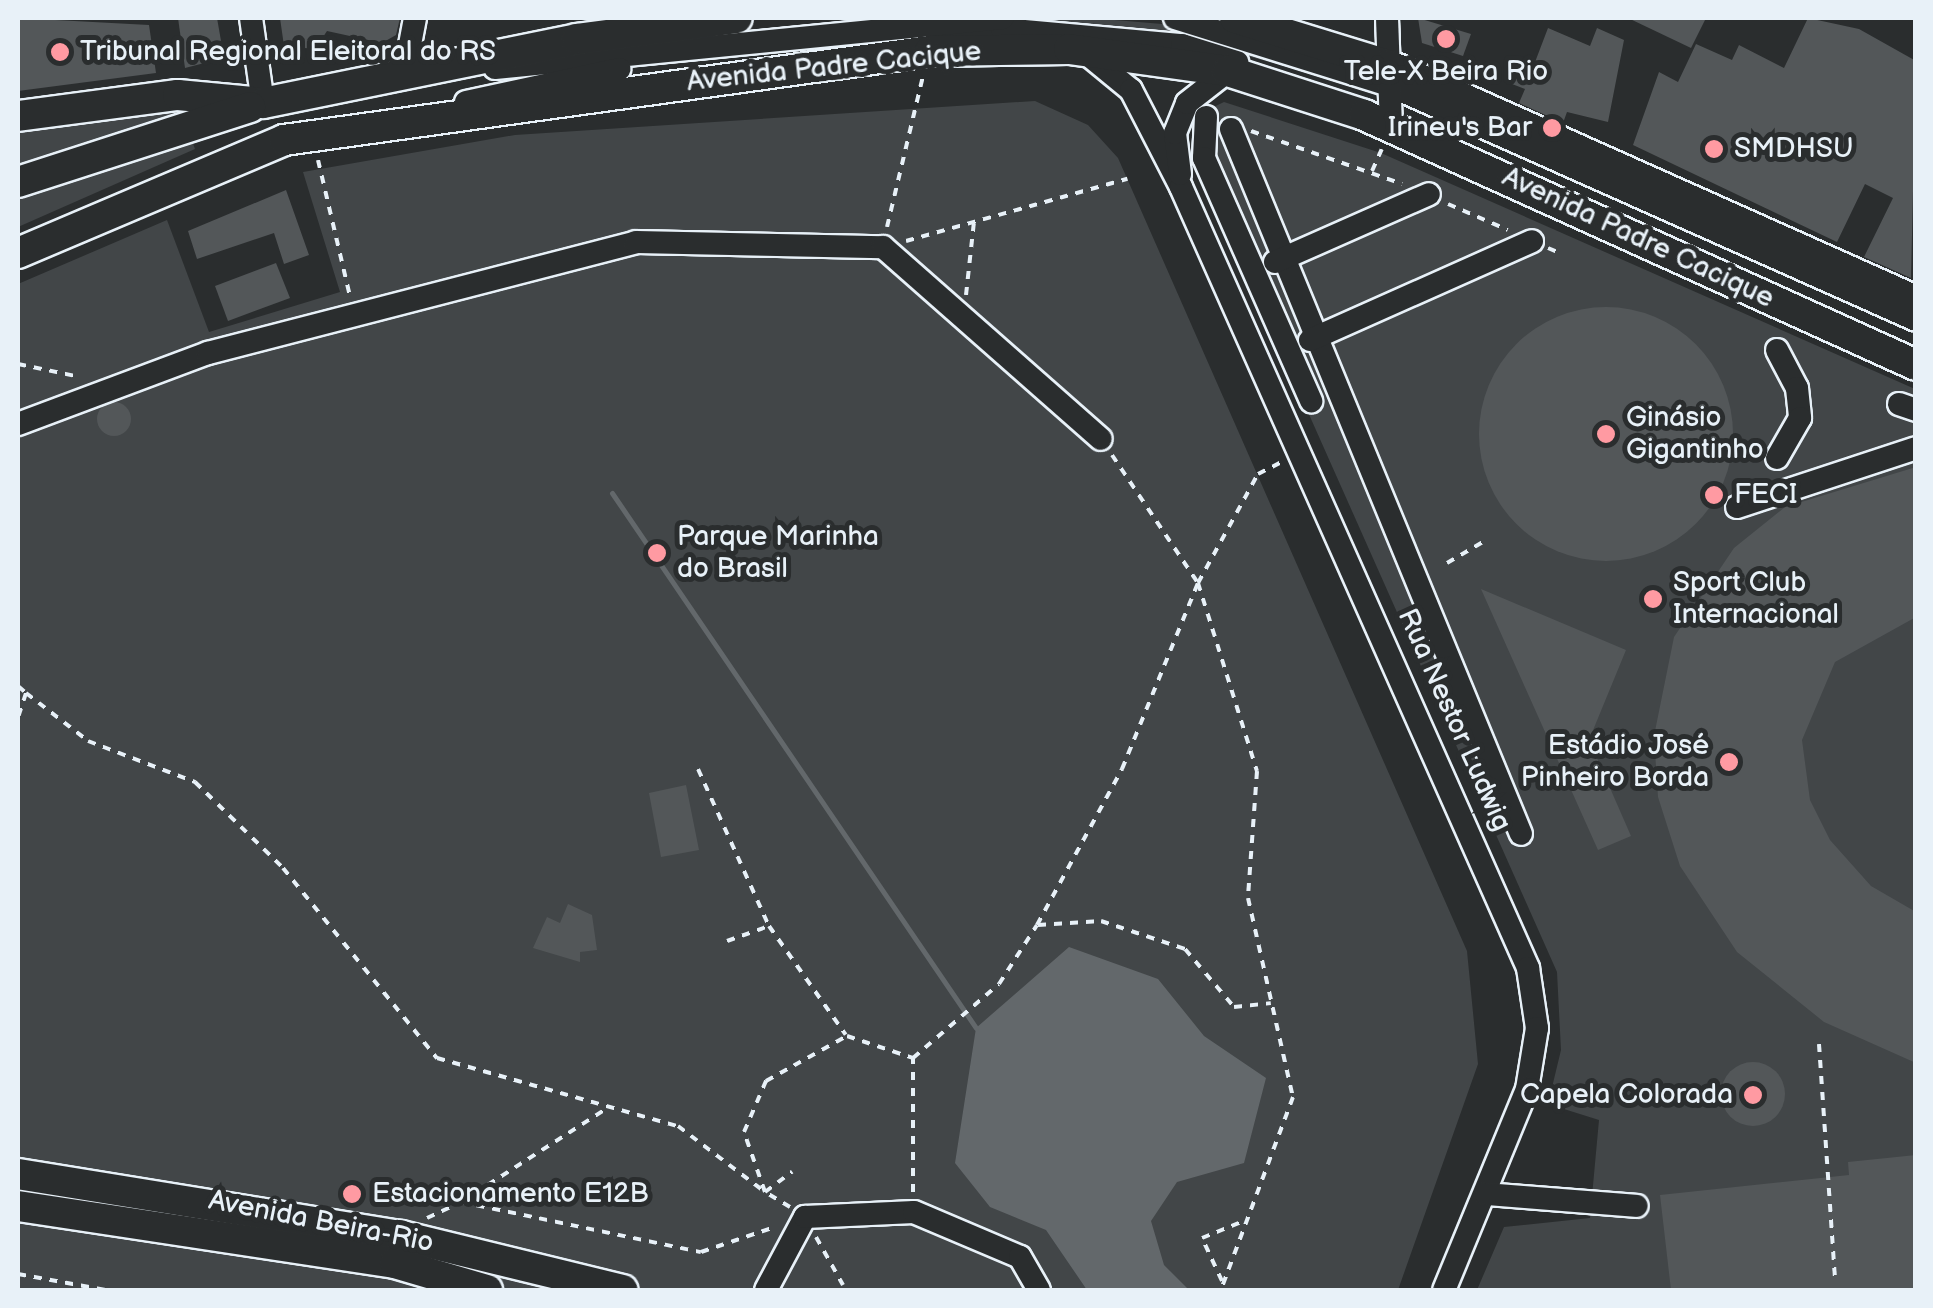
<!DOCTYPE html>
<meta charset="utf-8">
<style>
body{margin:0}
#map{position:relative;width:1933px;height:1308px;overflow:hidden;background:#2a2d2e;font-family:"Balsamiq Sans",sans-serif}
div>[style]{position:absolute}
.green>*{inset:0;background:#424648}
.water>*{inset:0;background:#63686b}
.stream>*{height:5px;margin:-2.5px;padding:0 2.5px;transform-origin:2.5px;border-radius:2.5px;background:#63686b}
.building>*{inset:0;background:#535759}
.round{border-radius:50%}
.path>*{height:4px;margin-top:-2px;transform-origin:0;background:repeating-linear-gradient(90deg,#e8f1f8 0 8px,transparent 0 16px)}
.roads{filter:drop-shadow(2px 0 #e8f1f8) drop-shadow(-2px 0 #e8f1f8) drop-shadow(0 2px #e8f1f8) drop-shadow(0 -2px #e8f1f8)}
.minor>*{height:22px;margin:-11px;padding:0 11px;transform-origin:11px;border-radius:11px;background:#2a2d2e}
.major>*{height:30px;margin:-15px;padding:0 15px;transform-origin:15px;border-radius:15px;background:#2a2d2e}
.dots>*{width:28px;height:28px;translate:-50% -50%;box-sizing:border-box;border:5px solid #2a2d2e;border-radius:50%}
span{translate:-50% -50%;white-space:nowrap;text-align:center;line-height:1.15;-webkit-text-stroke:10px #2a2d2e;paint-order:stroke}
.poi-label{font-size:28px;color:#e8f1f8}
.left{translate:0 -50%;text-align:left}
.right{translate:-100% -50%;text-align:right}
.street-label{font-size:28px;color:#e8f1f8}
.frame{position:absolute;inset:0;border:20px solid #e8f1f8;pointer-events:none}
</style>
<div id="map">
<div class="green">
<i style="clip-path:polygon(1091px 18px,1174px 25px,1352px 85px,1179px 37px,978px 24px)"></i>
<i style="clip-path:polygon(1035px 101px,1088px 125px,1118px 158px,1467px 951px,1478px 1064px,1398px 1290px,18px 1290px,18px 284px,167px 220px,209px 332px,340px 292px,303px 172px,515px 135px)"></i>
<i style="clip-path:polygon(1224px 102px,1381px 153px,1915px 389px,1915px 1290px,1477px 1290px,1504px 1227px,1590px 1218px,1599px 1120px,1548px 1104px,1561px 1050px,1557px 972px,1195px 158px,1199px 114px)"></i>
<i style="clip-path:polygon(180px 108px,195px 149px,18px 227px,18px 129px)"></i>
</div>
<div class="water">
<i style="clip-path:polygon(1069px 947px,1158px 979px,1204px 1036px,1266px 1078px,1244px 1163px,1177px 1182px,1151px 1221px,1164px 1265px,1189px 1290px,1087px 1290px,1046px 1230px,990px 1207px,955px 1163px,976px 1028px)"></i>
</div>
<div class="stream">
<i style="left:612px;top:493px;width:647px;rotate:55.77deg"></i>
</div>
<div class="building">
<i style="clip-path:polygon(18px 18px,149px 25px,156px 73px,18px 91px)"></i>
<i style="clip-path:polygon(178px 18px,217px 18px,224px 58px,185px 68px)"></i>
<i style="clip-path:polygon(280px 18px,400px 18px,396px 35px,382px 43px,327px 31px,315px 49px,284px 46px)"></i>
<i style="clip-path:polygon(1418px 18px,1471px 34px,1463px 56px,1422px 43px)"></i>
<i style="clip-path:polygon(1628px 18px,1706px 18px,1691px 48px)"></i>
<i style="clip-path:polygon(1808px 18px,1859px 29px,1916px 61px,1911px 278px,1864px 257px,1893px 198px,1865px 184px,1837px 242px,1633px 145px,1659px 72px,1678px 82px,1696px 44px,1732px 60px,1739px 45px,1784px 68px)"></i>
<i style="clip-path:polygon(1548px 28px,1590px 46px,1597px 28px,1624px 40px,1608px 122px,1567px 112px,1563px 123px,1519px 103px,1525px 89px,1512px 84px,1519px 65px,1532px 70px)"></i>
<i style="clip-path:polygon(286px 190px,309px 255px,284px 264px,274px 233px,197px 259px,188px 231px)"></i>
<i style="clip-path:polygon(276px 263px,290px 298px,228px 321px,215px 286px)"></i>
<i class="round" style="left:1479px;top:307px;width:254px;height:254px"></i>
<i class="round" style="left:97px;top:402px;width:34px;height:34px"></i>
<i style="clip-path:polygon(1916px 467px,1916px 617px,1835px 662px,1802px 740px,1810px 800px,1830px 840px,1871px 886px,1916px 912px,1916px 1063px,1824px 1022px,1737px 952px,1680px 866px,1658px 797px,1654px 736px,1674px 637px,1734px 548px,1785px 507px)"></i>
<i style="clip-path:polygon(1481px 589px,1626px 650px,1589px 740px,1631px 836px,1598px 850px)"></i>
<i style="clip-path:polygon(686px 785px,699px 850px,661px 857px,649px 793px)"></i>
<i style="clip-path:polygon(568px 904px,592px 915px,597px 950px,580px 952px,580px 962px,533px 948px,547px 917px,560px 923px)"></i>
<i class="round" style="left:1721px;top:1062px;width:64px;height:64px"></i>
<i style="clip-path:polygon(1916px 1155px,1916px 1290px,1671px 1290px,1660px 1195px,1849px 1175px,1848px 1162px)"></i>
</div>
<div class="path">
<i style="left:1251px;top:131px;width:160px;rotate:19.3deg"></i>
<i style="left:318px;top:160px;width:140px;rotate:76.8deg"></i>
<i style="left:1372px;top:171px;width:24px;rotate:-66deg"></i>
<i style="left:1448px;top:204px;width:65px;rotate:23.4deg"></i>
<i style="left:887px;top:227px;width:155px;rotate:-76.6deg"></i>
<i style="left:906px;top:241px;width:230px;rotate:-15.7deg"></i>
<i style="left:1548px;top:248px;width:15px;rotate:23deg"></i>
<i style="left:966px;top:295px;width:74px;rotate:-83.8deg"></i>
<i style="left:18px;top:364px;width:63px;rotate:11.8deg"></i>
<i style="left:1112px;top:455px;width:154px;rotate:56.1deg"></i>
<i style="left:1198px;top:583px;width:197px;rotate:72.6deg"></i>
<i style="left:1257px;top:771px;width:127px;rotate:94.1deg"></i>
<i style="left:1248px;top:898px;width:204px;rotate:77.3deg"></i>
<i style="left:1293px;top:1097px;width:206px;rotate:110.5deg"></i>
<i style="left:1447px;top:563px;width:42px;rotate:-30.3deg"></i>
<i style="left:18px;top:686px;width:11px;rotate:41deg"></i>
<i style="left:26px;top:693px;width:26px;rotate:108deg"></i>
<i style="left:26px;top:693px;width:78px;rotate:37.7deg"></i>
<i style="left:88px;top:741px;width:115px;rotate:21deg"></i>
<i style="left:195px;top:782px;width:123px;rotate:44.3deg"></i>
<i style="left:283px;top:868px;width:245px;rotate:51deg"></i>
<i style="left:437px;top:1058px;width:250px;rotate:15.8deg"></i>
<i style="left:678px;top:1126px;width:109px;rotate:37.2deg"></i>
<i style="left:765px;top:1192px;width:34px;rotate:-37deg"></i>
<i style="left:698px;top:769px;width:172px;rotate:65.7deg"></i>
<i style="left:769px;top:926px;width:133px;rotate:54.8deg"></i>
<i style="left:1038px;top:925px;width:63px;rotate:-3.6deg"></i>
<i style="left:1101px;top:921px;width:89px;rotate:18.4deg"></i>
<i style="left:1185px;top:949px;width:76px;rotate:49.8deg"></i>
<i style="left:1234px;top:1007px;width:37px;rotate:-6deg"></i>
<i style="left:727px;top:941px;width:45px;rotate:-19.7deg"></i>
<i style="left:1819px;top:1044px;width:236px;rotate:86.1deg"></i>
<i style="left:913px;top:1192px;width:134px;rotate:-90deg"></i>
<i style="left:913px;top:1058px;width:113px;rotate:-40.7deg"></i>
<i style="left:999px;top:984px;width:70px;rotate:-57.2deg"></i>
<i style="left:1037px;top:925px;width:178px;rotate:-61.4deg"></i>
<i style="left:1122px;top:769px;width:201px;rotate:-67.8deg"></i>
<i style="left:1198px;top:583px;width:124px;rotate:-61.2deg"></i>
<i style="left:1258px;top:474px;width:25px;rotate:-27deg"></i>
<i style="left:461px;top:1202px;width:176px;rotate:-32.7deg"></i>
<i style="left:790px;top:1207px;width:29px;rotate:-149deg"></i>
<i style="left:765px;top:1192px;width:64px;rotate:-109.3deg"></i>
<i style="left:744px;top:1132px;width:56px;rotate:-66.7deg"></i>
<i style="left:766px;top:1081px;width:93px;rotate:-29.1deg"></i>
<i style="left:847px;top:1036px;width:70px;rotate:18.4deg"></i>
<i style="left:427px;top:1218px;width:38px;rotate:-25deg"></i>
<i style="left:461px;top:1202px;width:245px;rotate:11.8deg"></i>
<i style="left:701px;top:1252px;width:78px;rotate:-18.7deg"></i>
<i style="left:816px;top:1237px;width:55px;rotate:60.6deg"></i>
<i style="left:18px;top:1274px;width:89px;rotate:10.3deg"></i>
<i style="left:1222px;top:1281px;width:47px;rotate:-114.9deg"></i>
<i style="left:1202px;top:1238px;width:48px;rotate:-22.2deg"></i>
</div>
<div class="roads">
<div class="minor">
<i style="left:251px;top:18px;width:86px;rotate:82deg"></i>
<i style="left:1175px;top:18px;width:224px;rotate:17.4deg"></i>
<i style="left:1389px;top:85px;width:577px;rotate:24.03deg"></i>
<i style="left:1387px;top:18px;width:108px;rotate:87.9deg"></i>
<i style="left:929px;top:24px;width:89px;rotate:10.3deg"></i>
<i style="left:1002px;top:29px;width:181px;rotate:5.1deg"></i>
<i style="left:1182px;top:45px;width:58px;rotate:17.2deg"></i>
<i style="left:1092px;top:58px;width:50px;rotate:39.4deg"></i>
<i style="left:1131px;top:90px;width:109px;rotate:62.7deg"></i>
<i style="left:1181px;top:187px;width:855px;rotate:66.04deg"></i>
<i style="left:1528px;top:968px;width:61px;rotate:81.5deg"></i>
<i style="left:1537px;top:1028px;width:62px;rotate:99.3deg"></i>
<i style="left:1527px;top:1089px;width:217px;rotate:112.4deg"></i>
<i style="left:495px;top:68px;width:510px;rotate:-5.62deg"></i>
<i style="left:405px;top:71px;width:54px;rotate:-79.3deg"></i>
<i style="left:466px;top:102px;width:157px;rotate:-12.1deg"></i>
<i style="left:1206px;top:117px;width:41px;rotate:92.8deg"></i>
<i style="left:1204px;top:158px;width:266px;rotate:66.2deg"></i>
<i style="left:1231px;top:129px;width:762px;rotate:67.64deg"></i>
<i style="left:1180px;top:174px;width:41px;rotate:-97deg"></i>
<i style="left:1175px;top:133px;width:32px;rotate:-68deg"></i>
<i style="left:1187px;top:103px;width:52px;rotate:-38deg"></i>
<i style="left:1275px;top:262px;width:168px;rotate:-23.8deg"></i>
<i style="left:1310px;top:340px;width:243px;rotate:-24deg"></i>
<i style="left:1777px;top:350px;width:43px;rotate:62.2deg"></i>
<i style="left:1797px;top:388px;width:30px;rotate:84deg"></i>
<i style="left:1800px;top:418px;width:46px;rotate:119.9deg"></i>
<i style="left:1899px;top:404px;width:18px;rotate:19deg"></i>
<i style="left:18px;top:424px;width:203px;rotate:-20.5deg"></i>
<i style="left:208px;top:353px;width:442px;rotate:-14.5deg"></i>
<i style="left:636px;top:242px;width:247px;rotate:1.2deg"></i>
<i style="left:883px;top:247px;width:290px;rotate:41.4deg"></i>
<i style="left:1737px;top:507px;width:188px;rotate:-18.2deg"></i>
<i style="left:1486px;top:1194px;width:151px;rotate:4.5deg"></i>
<i style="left:766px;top:1290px;width:83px;rotate:-61.9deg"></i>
<i style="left:805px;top:1217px;width:109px;rotate:-2.6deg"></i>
<i style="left:914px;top:1212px;width:115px;rotate:23deg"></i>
<i style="left:1020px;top:1257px;width:38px;rotate:60deg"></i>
</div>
<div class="major">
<i style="left:1235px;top:18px;width:160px;rotate:17.1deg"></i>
<i style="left:1388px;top:65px;width:578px;rotate:24.08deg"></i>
<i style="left:18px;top:116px;width:161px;rotate:-7.5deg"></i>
<i style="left:178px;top:95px;width:85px;rotate:5.4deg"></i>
<i style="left:263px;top:103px;width:320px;rotate:-11.5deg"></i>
<i style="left:577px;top:39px;width:161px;rotate:-7.5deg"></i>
<i style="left:18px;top:182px;width:244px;rotate:-17.9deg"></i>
<i style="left:18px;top:253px;width:289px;rotate:-23deg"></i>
<i style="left:284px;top:140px;width:652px;rotate:-7.84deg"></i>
<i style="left:930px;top:51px;width:139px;rotate:-0.8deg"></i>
<i style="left:1069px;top:49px;width:161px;rotate:7.9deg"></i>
<i style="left:1228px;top:71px;width:143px;rotate:17.9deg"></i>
<i style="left:1364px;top:115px;width:606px;rotate:24.37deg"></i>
<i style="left:18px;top:1174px;width:388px;rotate:9.2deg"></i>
<i style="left:401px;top:1236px;width:228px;rotate:13.7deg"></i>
<i style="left:18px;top:1206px;width:381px;rotate:8.6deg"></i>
<i style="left:395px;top:1263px;width:96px;rotate:16.4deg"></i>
</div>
</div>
<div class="dots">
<i style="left:1446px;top:39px;background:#ff9aa2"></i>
<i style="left:60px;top:52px;background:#ff9aa2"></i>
<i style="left:1552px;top:128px;background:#ff9aa2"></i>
<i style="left:1714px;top:149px;background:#ff9aa2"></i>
<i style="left:1606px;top:434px;background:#ff9aa2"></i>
<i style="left:1714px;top:495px;background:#ff9aa2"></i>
<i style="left:657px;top:553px;background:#ff9aa2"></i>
<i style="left:1653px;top:599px;background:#ff9aa2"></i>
<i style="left:1729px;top:762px;background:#ff9aa2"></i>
<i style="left:1753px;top:1095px;background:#ff9aa2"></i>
<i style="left:352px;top:1194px;background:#ff9aa2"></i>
</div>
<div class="poi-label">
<span class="left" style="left:80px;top:52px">Tribunal Regional Eleitoral do RS</span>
<span style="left:1446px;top:72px">Tele-X Beira Rio</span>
<span class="right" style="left:1532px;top:128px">Irineu's Bar</span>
<span class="left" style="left:1734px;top:149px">SMDHSU</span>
<span class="left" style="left:1626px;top:434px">Ginásio<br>Gigantinho</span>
<span class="left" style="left:1734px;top:495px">FECI</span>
<span class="left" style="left:677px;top:553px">Parque Marinha<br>do Brasil</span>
<span class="left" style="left:1673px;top:599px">Sport Club<br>Internacional</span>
<span class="right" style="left:1709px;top:762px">Estádio José<br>Pinheiro Borda</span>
<span class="right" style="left:1733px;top:1095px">Capela Colorada</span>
<span class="left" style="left:372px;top:1194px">Estacionamento E12B</span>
</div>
<div class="street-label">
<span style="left:834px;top:67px;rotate:-6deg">Avenida Padre Cacique</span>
<span style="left:1638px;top:238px;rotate:25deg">Avenida Padre Cacique</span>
<span style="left:1454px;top:720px;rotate:66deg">Rua Nestor Ludwig</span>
<span style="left:321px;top:1222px;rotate:11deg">Avenida Beira-Rio</span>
</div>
<div class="frame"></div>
</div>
